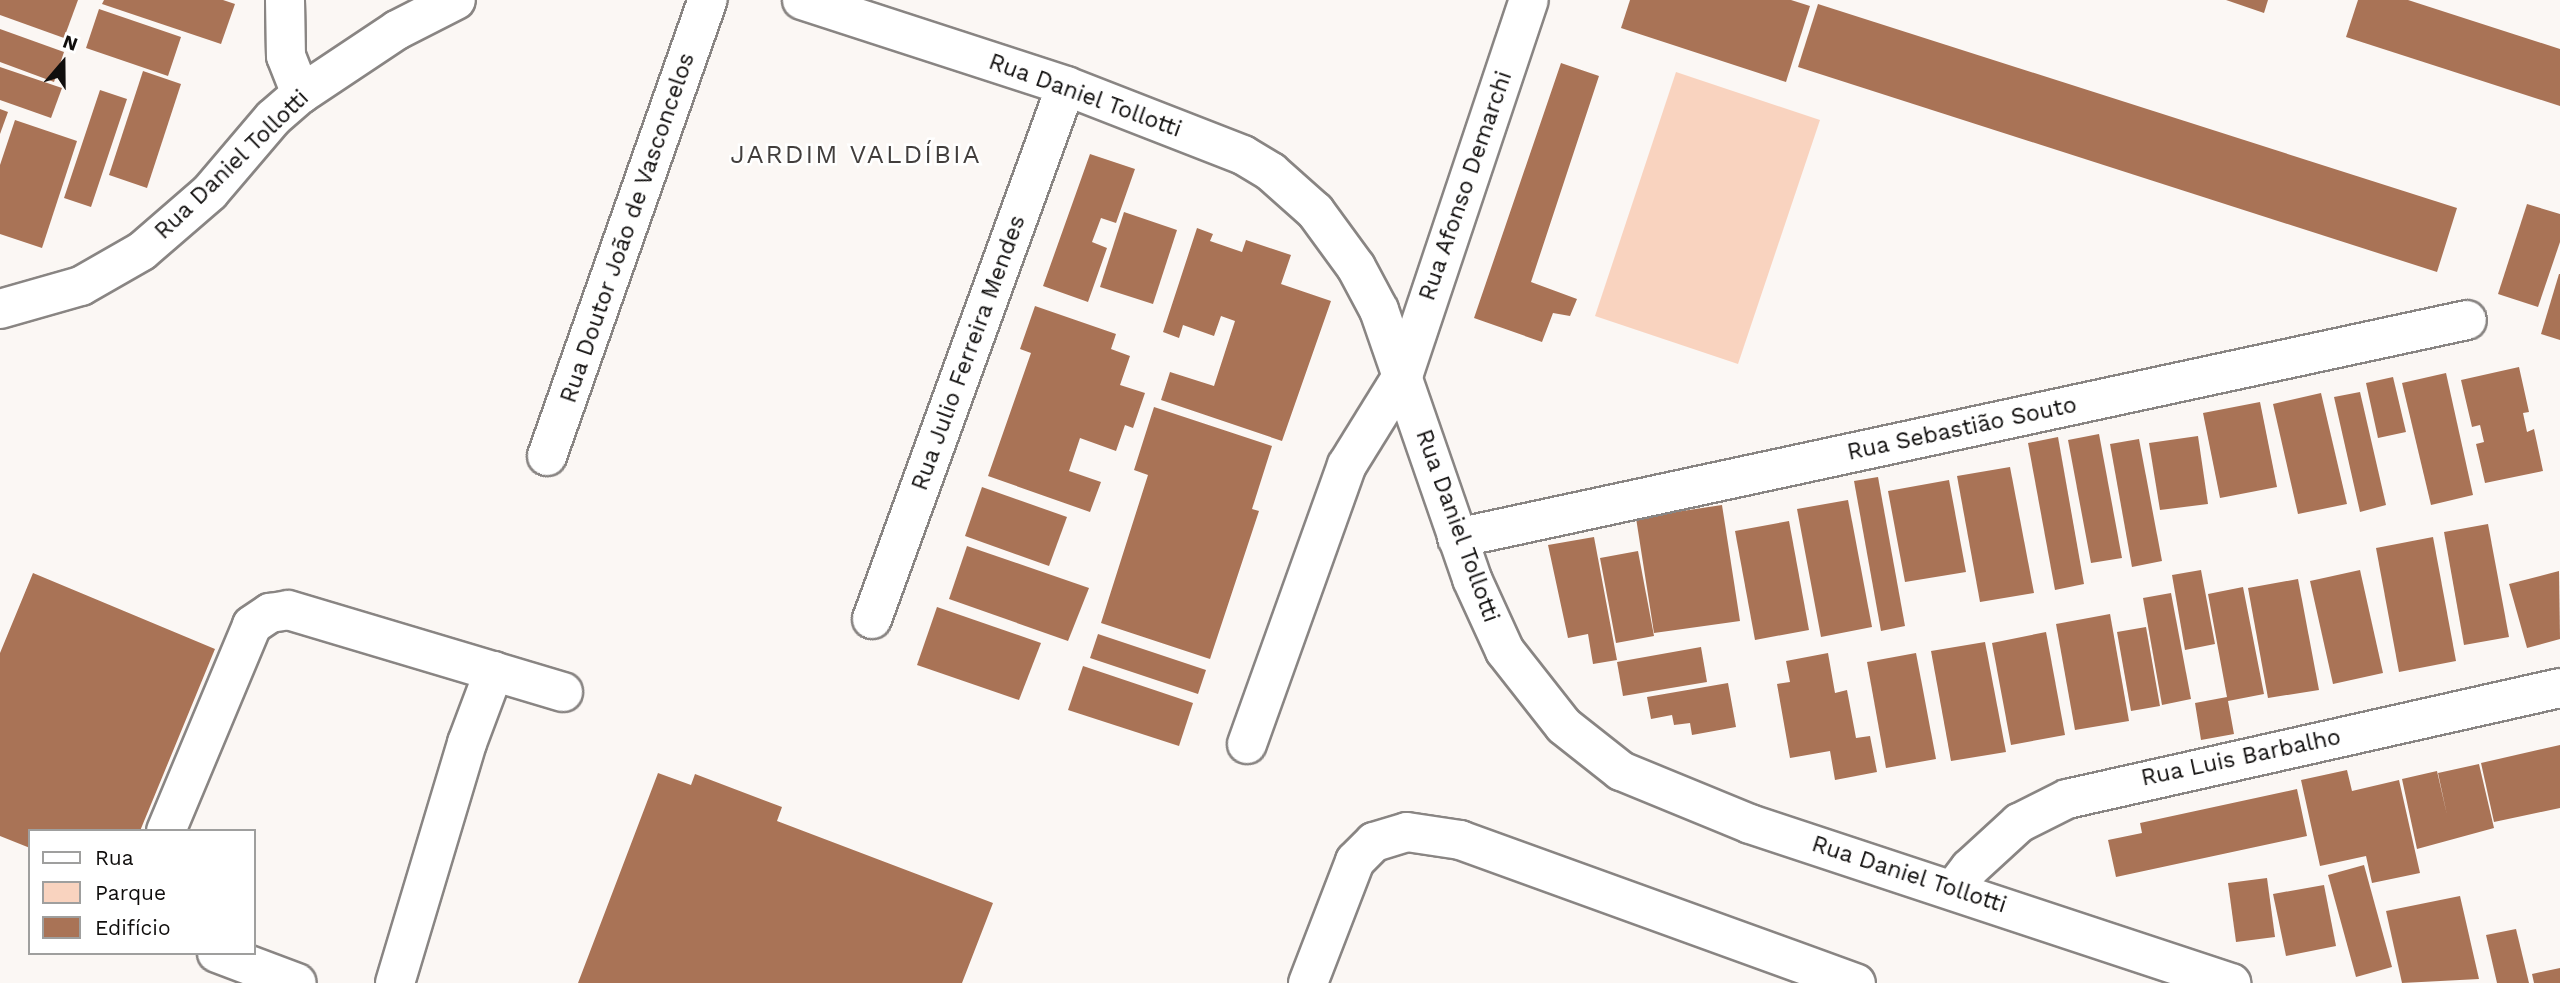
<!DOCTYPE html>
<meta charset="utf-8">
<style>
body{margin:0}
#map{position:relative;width:2560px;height:983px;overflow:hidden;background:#fbf7f4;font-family:"Work Sans",sans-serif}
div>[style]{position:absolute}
.green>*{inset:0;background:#f9d3bf}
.building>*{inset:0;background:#a97356}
.roads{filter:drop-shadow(2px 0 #898583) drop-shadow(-2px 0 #898583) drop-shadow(0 2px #898583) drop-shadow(0 -2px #898583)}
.minor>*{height:38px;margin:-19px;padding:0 19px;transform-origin:19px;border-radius:19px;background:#fff}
span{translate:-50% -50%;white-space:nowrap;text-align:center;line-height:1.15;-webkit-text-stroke:5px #fff;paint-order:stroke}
.street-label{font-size:23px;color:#100e0d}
.quarter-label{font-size:26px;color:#423e3c;letter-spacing:2px}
.legend{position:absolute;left:28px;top:829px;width:228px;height:126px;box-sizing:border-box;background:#fff;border:2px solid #9f9f9e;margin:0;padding:9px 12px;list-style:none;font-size:21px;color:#100e0d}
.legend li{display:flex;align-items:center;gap:14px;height:35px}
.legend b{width:35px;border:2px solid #9f9f9e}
.north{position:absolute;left:28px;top:28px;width:70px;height:70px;-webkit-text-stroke:5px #fff;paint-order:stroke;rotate:20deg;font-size:19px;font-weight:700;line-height:28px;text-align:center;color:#100e0d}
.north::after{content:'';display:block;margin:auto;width:24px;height:32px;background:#100e0d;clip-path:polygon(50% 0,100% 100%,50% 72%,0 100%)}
</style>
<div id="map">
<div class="green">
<i style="clip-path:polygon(1676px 72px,1820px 120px,1738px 364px,1595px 316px)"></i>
</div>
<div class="building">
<i style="clip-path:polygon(0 0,78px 0,64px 38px,0 15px)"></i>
<i style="clip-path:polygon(104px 0,223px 0,235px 4px,221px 44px,102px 4px)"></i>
<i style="clip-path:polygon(1630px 0,1791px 0,1810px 6px,1786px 82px,1621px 28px)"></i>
<i style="clip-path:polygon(2226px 0,2268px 0,2264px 13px)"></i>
<i style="clip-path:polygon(2358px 0,2408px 0,2560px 49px,2560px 106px,2346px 37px)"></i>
<i style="clip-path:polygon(1818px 4px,2457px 208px,2437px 272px,1798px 67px)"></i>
<i style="clip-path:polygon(99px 9px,181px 37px,168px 76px,86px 48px)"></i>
<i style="clip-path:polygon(0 29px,64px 52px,54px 82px,0 62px)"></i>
<i style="clip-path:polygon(1561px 63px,1599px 76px,1531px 282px,1577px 299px,1570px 316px,1553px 313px,1542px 342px,1474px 318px)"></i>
<i style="clip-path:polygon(0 67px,62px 88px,51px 118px,0 100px)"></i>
<i style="clip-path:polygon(143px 71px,181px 84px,147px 188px,109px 175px)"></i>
<i style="clip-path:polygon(100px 90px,127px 99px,91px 207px,64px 198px)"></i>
<i style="clip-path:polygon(0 109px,8px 112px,0 134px)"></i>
<i style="clip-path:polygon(15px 120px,77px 141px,42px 248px,0 234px,0 165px)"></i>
<i style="clip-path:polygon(1090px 154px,1135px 169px,1116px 223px,1101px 218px,1092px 242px,1107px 248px,1088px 302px,1043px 286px)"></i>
<i style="clip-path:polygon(2527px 204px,2560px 214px,2560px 242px,2538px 307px,2498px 294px)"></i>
<i style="clip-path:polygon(1124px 212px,1177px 230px,1153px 304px,1100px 287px)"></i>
<i style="clip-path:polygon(1197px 228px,1213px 234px,1210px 241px,1242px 252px,1246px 240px,1291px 255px,1281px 284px,1331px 301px,1282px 441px,1161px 400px,1170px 372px,1214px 386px,1235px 321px,1221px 316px,1214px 336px,1183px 325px,1179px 338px,1163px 332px)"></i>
<i style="clip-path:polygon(2559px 274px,2560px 274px,2560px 340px,2541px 334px)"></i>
<i style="clip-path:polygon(1035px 306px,1116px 334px,1111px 349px,1130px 356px,1120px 385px,1145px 393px,1133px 428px,1125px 425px,1116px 451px,1080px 438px,1069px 471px,1101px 482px,1090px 512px,988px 476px,1031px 353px,1020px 349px)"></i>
<i style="clip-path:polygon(2519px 367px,2529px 412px,2523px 413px,2527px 432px,2534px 429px,2543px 471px,2485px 483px,2476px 444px,2484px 442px,2480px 425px,2472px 427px,2461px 380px)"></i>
<i style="clip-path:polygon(2446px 373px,2473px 495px,2431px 505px,2402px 383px)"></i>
<i style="clip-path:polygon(2393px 377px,2406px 432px,2378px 438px,2366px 383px)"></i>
<i style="clip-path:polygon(2360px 392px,2386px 505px,2360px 512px,2334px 397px)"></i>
<i style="clip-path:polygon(2321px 393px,2347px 504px,2298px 514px,2273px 404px)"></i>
<i style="clip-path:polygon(2260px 402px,2277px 487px,2220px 498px,2203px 413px)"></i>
<i style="clip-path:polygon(1154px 407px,1272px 446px,1252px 509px,1259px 511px,1210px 659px,1101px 623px,1148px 475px,1134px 470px)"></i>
<i style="clip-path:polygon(2099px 434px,2122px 558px,2091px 563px,2068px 440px)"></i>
<i style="clip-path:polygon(2198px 436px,2208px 504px,2160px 510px,2149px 443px)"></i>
<i style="clip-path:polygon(2058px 437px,2084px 584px,2055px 590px,2028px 443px)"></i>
<i style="clip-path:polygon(2139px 439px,2162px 561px,2132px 567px,2110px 444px)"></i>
<i style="clip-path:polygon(2010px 467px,2034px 593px,1980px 602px,1957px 476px)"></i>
<i style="clip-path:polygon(1878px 477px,1905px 626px,1881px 631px,1854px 481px)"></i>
<i style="clip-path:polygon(1949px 480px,1966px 572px,1905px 582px,1888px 491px)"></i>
<i style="clip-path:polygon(982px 487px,1067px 517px,1049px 566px,965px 536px)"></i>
<i style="clip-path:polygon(1848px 500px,1872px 627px,1821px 637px,1797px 509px)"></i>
<i style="clip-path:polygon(1722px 505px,1740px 621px,1654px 633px,1636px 518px)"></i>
<i style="clip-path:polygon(1789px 521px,1809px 630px,1755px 640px,1735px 531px)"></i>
<i style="clip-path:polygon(2488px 524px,2509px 637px,2464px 645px,2444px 532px)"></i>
<i style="clip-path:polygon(1594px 537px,1617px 660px,1593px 664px,1588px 634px,1568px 638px,1548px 545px)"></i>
<i style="clip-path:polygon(2433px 537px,2456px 661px,2399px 672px,2376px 548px)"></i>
<i style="clip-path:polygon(967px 546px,1089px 588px,1068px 641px,949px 599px)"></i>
<i style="clip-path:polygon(1638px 551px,1654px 636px,1616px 643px,1600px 558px)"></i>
<i style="clip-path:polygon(2201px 570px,2215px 644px,2185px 650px,2172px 575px)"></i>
<i style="clip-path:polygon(2360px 570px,2383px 673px,2333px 684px,2310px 581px)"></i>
<i style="clip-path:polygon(2559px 571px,2560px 639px,2527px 648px,2509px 584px)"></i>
<i style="clip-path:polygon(33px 573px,215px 649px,140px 831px,30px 831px,30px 848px,0 836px,0 653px)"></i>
<i style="clip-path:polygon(2298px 579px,2319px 690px,2268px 698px,2248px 588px)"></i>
<i style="clip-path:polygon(2243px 587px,2264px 694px,2228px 701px,2234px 734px,2201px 740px,2195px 703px,2227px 697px,2208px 594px)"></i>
<i style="clip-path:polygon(2171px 593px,2191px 699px,2162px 705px,2143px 598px)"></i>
<i style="clip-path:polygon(937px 607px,1041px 643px,1019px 700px,917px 665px)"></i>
<i style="clip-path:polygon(2110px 614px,2129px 721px,2075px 730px,2056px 624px)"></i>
<i style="clip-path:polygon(2146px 627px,2160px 706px,2131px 711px,2117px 632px)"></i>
<i style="clip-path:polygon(2046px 632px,2065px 735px,2011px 745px,1992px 643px)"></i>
<i style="clip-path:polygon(1098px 634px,1206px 670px,1198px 694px,1090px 658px)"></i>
<i style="clip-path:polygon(1985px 642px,2006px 752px,1951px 761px,1931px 651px)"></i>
<i style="clip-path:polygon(1701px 647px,1707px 682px,1623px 696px,1617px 662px)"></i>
<i style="clip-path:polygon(1828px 653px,1835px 693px,1847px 690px,1856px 738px,1870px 736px,1877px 772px,1835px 780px,1830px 751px,1790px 758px,1777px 684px,1790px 682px,1786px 661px)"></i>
<i style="clip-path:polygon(1916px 653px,1936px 759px,1886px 768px,1867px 662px)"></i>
<i style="clip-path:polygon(1083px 666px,1193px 703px,1179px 746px,1068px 710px)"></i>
<i style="clip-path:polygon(1728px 683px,1736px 727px,1692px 735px,1690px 723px,1674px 725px,1672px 715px,1651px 719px,1647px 697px)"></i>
<i style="clip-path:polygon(2560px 745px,2560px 808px,2494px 822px,2481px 763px)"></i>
<i style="clip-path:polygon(2479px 764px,2494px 828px,2417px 849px,2402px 779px,2437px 771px,2447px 815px,2438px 773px)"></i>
<i style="clip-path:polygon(2347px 770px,2352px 791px,2399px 780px,2420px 873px,2372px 883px,2366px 856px,2320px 866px,2301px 780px)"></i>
<i style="clip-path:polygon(658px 773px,691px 785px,695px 774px,782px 807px,777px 821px,993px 903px,962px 983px,578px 983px)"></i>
<i style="clip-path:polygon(2297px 789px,2307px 836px,2116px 877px,2108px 840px,2142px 833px,2140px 823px)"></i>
<i style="clip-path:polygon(2364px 865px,2392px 967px,2356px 977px,2328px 875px)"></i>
<i style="clip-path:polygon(2267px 878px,2275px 937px,2236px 942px,2228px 883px)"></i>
<i style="clip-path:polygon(2324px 885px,2336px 946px,2286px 956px,2273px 894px)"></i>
<i style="clip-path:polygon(2460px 896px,2479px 979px,2402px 983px,2386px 911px)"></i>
<i style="clip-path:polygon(2516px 929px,2529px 983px,2497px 983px,2486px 935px)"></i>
<i style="clip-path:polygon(2560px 968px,2560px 983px,2534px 983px,2532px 974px)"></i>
</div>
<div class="roads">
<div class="minor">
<i style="left:285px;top:0;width:56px;rotate:89deg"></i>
<i style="left:286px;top:56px;width:41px;rotate:68.5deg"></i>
<i style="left:802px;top:0;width:278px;rotate:18deg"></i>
<i style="left:1066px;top:86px;width:190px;rotate:21.3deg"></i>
<i style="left:1243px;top:155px;width:33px;rotate:31deg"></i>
<i style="left:1271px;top:172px;width:59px;rotate:41.6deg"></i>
<i style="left:1315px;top:211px;width:69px;rotate:53.8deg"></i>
<i style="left:1356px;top:267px;width:49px;rotate:61.9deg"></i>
<i style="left:1379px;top:310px;width:285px;rotate:70.9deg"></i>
<i style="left:1472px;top:579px;width:79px;rotate:65.4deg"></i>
<i style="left:1505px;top:651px;width:95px;rotate:51.8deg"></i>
<i style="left:1564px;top:726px;width:73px;rotate:38.3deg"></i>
<i style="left:1621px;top:771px;width:139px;rotate:22.3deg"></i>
<i style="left:1750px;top:824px;width:507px;rotate:18.29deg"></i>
<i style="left:0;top:309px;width:84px;rotate:-15.9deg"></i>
<i style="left:81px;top:286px;width:70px;rotate:-29.8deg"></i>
<i style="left:142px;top:251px;width:90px;rotate:-40.9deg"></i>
<i style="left:210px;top:192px;width:97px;rotate:-49.6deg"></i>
<i style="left:273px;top:118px;width:37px;rotate:-41deg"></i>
<i style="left:301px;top:94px;width:115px;rotate:-33.7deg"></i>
<i style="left:397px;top:30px;width:66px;rotate:-27deg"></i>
<i style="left:547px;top:456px;width:484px;rotate:-70.6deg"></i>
<i style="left:1457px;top:538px;width:1033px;rotate:-12.18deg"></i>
<i style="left:872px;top:619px;width:567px;rotate:-70deg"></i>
<i style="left:1247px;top:744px;width:296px;rotate:-70.3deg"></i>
<i style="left:1347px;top:465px;width:108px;rotate:-58.2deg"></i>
<i style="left:1404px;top:373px;width:393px;rotate:-71.5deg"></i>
<i style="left:166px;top:831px;width:223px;rotate:-67.3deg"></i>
<i style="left:252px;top:625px;width:22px;rotate:-34deg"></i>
<i style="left:270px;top:613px;width:18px;rotate:-9deg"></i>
<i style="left:288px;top:610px;width:287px;rotate:16.6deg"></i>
<i style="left:1954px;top:889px;width:26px;rotate:-53deg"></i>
<i style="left:1970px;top:868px;width:67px;rotate:-42.6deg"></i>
<i style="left:2019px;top:823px;width:54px;rotate:-26.6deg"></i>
<i style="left:2067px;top:799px;width:505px;rotate:-12.69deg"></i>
<i style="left:217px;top:953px;width:85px;rotate:20.6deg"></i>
<i style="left:395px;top:983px;width:251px;rotate:-73.3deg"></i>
<i style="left:467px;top:743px;width:77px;rotate:-69.4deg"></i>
<i style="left:1308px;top:983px;width:131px;rotate:-68.9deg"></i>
<i style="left:1355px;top:861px;width:27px;rotate:-45deg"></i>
<i style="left:1374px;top:842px;width:34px;rotate:-17deg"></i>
<i style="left:1407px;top:832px;width:54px;rotate:8.6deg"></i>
<i style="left:1460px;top:840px;width:421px;rotate:19.9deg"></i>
</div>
</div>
<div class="street-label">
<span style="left:1085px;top:96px;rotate:20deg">Rua Daniel Tollotti</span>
<span style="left:232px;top:165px;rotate:-44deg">Rua Daniel Tollotti</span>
<span style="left:1466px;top:186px;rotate:-71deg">Rua Afonso Demarchi</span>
<span style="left:628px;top:228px;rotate:-71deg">Rua Doutor João de Vasconcelos</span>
<span style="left:969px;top:353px;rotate:-70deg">Rua Julio Ferreira Mendes</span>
<span style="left:1962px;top:429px;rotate:-12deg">Rua Sebastião Souto</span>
<span style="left:1457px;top:526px;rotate:70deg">Rua Daniel Tollotti</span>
<span style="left:2241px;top:758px;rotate:-12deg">Rua Luis Barbalho</span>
<span style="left:1909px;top:875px;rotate:18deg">Rua Daniel Tollotti</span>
</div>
<div class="quarter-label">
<span style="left:856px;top:155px">JARDIM VALDÍBIA</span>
</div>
<ul class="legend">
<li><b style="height:9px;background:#fff"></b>Rua</li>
<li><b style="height:19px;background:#f9d3bf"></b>Parque</li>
<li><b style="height:19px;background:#a97356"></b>Edifício</li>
</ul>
<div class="north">N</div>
</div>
